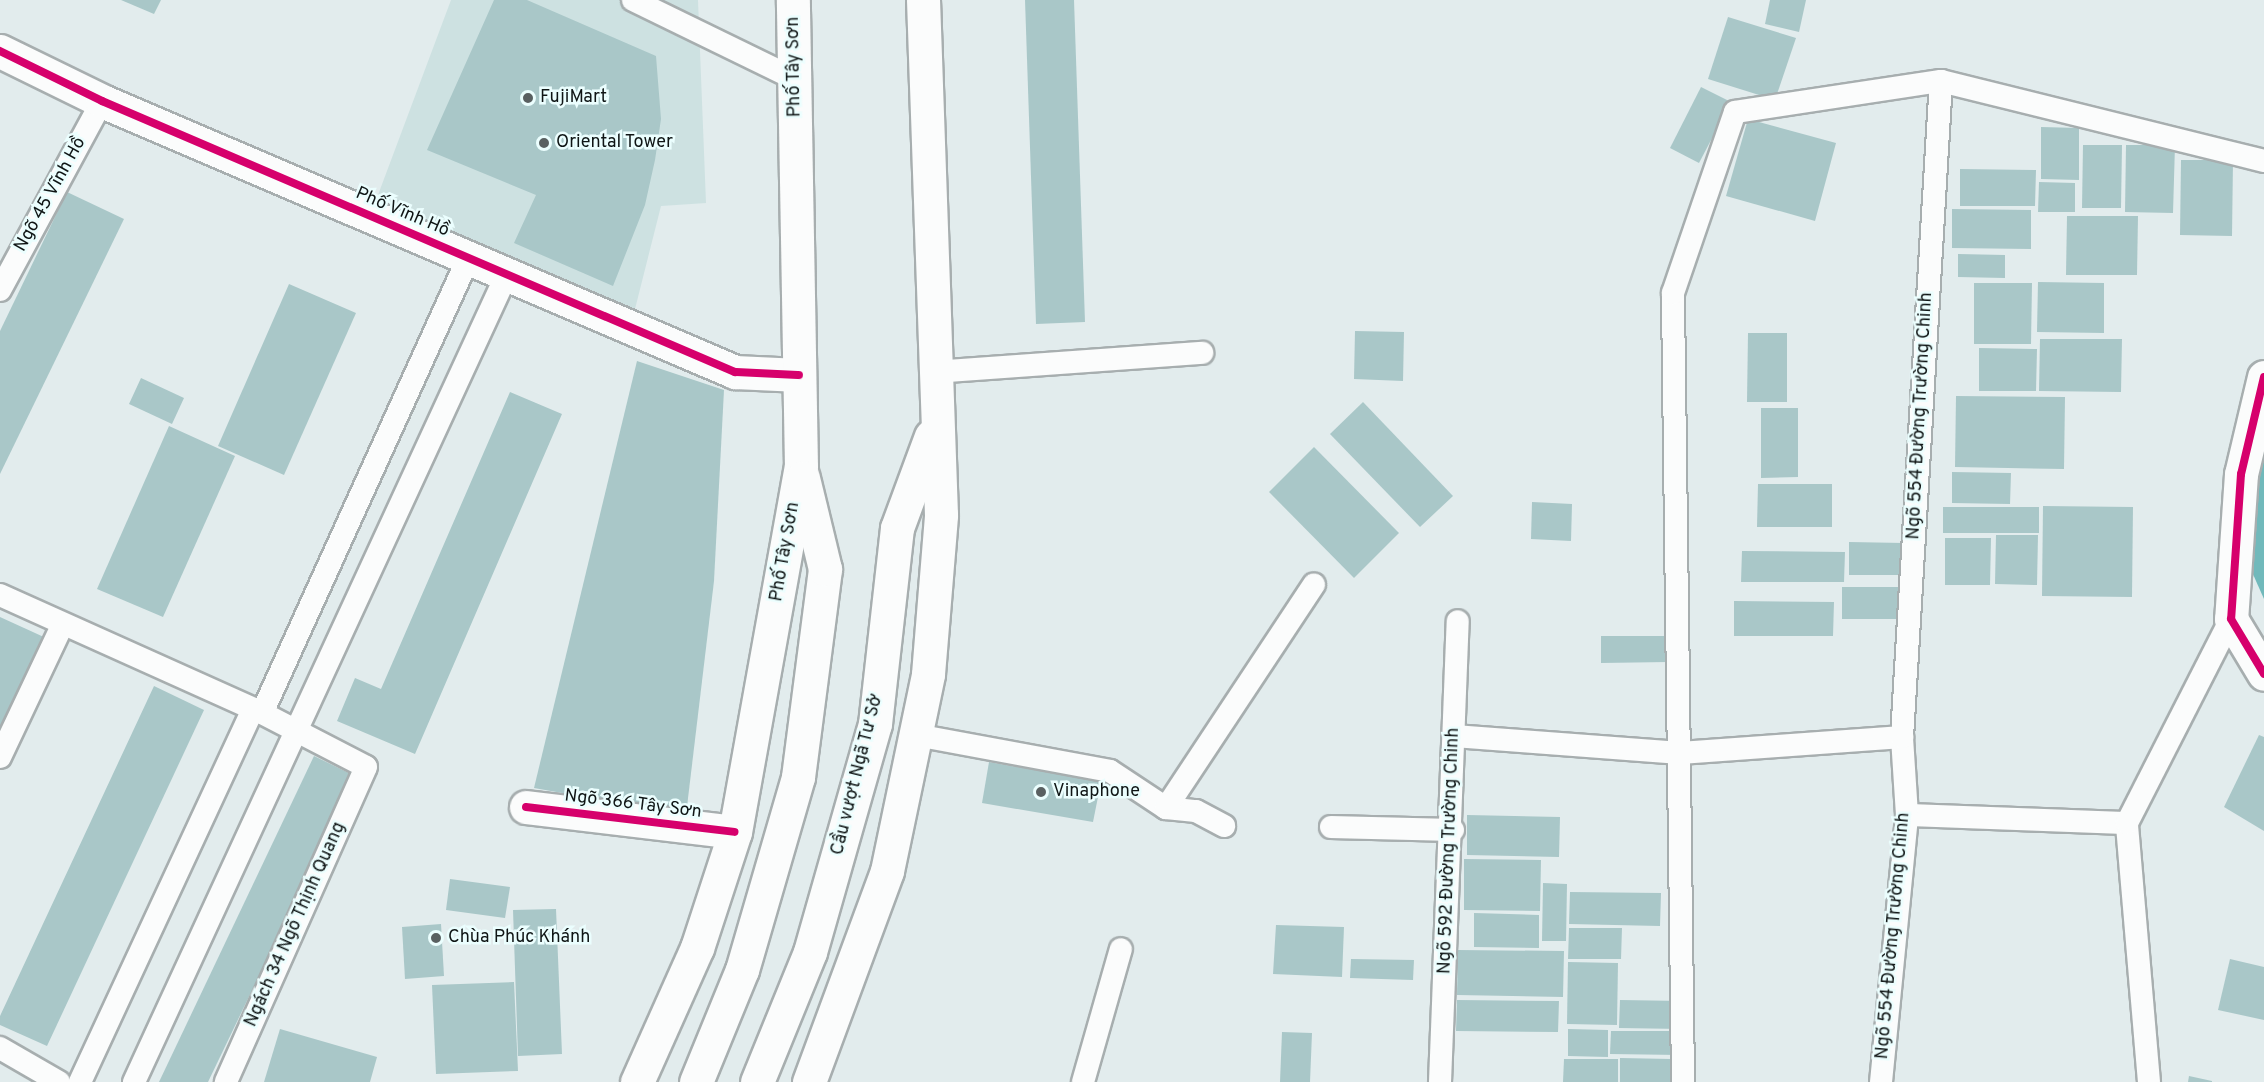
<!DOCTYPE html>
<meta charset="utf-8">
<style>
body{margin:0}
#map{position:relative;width:2264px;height:1082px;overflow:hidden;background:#e2eced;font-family:Overpass,sans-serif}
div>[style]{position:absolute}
.built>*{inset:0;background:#cde1e1}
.water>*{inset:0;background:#71b9bb}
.building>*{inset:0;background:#a9c7c8}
.roads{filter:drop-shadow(2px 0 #a7aeaf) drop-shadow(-2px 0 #a7aeaf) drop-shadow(0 2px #a7aeaf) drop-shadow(0 -2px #a7aeaf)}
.lane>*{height:22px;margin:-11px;padding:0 11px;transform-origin:11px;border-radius:11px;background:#fbfcfc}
.street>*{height:33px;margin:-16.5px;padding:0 16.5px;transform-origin:16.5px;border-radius:16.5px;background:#fbfcfc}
.primary>*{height:33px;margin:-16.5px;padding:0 16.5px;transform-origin:16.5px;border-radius:16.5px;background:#fbfcfc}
.cycleway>*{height:8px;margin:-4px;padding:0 4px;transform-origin:4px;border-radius:4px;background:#d6006c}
.dots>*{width:16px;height:16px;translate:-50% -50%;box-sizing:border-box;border:3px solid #ebfefe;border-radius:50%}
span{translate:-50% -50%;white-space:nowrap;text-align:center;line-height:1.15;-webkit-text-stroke:5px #ebfefe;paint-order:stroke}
.street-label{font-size:18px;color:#0f1515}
.poi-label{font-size:18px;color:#0f1515}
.left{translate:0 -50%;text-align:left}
</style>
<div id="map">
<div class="built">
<i style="clip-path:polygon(451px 0,698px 0,706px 203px,661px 206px,634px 313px,372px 211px)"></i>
</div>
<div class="water">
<i style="clip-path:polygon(2264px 456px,2264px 599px,2244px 554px)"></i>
</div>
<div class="building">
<i style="clip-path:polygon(121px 0,161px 0,154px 14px)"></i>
<i style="clip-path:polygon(494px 0,527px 0,656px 56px,661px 119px,655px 160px,645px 205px,613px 286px,514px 243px,536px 195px,427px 150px)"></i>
<i style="clip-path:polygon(1025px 0,1074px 0,1085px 322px,1036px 324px)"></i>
<i style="clip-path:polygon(1770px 0,1806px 0,1799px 32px,1765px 24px)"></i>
<i style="clip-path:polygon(1728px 17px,1796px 38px,1775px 100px,1708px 79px)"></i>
<i style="clip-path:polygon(1701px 87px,1731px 102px,1699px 163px,1670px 148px)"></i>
<i style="clip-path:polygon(1748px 119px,1836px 143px,1815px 221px,1726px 196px)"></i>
<i style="clip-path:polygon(2041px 127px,2079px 128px,2079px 180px,2041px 179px)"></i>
<i style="clip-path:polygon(2083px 145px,2122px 145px,2121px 208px,2082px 208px)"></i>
<i style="clip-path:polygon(2126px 145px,2175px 145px,2173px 213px,2125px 212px)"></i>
<i style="clip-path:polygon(2181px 160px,2233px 160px,2232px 236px,2180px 235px)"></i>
<i style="clip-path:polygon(1960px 169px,2036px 170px,2035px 206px,1960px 206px)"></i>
<i style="clip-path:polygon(2039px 182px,2075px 183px,2075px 212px,2038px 212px)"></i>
<i style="clip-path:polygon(67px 192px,124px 219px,0 474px,0 331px)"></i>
<i style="clip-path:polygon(1952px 209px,2031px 210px,2031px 249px,1952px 248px)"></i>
<i style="clip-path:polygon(2067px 216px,2138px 216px,2137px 275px,2066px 275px)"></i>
<i style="clip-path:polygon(1958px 254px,2005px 255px,2005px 278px,1958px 277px)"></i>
<i style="clip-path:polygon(2038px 282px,2104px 283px,2104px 333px,2037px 332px)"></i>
<i style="clip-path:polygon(1974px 283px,2032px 283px,2031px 344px,1974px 344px)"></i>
<i style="clip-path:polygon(289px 284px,356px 313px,284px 475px,218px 446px)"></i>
<i style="clip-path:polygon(1355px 331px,1404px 332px,1403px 381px,1354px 379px)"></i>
<i style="clip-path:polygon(1748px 333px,1787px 333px,1787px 402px,1747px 402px)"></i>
<i style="clip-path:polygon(2040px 339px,2122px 339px,2121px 392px,2039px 391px)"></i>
<i style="clip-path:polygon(1979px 348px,2037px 349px,2036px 391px,1979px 391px)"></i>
<i style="clip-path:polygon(637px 361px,724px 390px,714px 581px,686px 815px,534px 788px)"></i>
<i style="clip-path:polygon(141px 378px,184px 398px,172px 424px,129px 404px)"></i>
<i style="clip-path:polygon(510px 392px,562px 414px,415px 754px,337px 721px,355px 678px,381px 689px)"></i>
<i style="clip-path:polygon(1956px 396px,2065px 397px,2064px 469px,1955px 467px)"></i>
<i style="clip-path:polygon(1363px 402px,1453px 496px,1420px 527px,1330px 434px)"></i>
<i style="clip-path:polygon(1761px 408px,1798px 408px,1798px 477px,1761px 478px)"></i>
<i style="clip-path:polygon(169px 426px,235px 456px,163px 617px,97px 589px)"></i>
<i style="clip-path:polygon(1314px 447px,1399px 533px,1354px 578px,1269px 492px)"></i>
<i style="clip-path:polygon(1952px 472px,2011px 473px,2010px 504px,1952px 503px)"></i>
<i style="clip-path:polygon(1758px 484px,1832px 484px,1832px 527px,1757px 527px)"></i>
<i style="clip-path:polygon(1532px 502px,1572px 504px,1571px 541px,1531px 539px)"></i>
<i style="clip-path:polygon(2043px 506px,2133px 507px,2132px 597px,2042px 596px)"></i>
<i style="clip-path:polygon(1943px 507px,2039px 507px,2039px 533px,1943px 533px)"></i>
<i style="clip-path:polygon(1996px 535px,2038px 535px,2037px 585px,1995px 584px)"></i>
<i style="clip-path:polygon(1945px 538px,1991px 538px,1990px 585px,1945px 585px)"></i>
<i style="clip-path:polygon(1849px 542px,1904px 543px,1904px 575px,1849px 575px)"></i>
<i style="clip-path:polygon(1742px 551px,1845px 552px,1844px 582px,1741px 582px)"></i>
<i style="clip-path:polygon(1842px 587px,1903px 587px,1902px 619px,1842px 619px)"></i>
<i style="clip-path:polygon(1734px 601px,1834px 602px,1833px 636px,1734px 636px)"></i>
<i style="clip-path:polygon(0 617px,46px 638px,0 736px)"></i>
<i style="clip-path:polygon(1601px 636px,1668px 636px,1668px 662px,1601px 663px)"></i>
<i style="clip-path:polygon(154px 686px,204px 710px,47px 1046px,0 1025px,0 1016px)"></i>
<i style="clip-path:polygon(2259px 735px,2264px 737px,2264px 831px,2224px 807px)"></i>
<i style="clip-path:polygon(314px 756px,355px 776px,208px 1082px,159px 1082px)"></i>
<i style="clip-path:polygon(989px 762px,1101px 782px,1093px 822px,982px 803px)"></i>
<i style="clip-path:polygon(1467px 815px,1560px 817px,1559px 857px,1467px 855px)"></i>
<i style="clip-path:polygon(1464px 859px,1541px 860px,1540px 911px,1464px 910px)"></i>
<i style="clip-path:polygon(450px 879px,510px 887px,505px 918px,446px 910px)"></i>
<i style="clip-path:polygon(1543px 883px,1567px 884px,1566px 941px,1542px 941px)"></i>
<i style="clip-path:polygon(1570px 892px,1661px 893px,1660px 926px,1569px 924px)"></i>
<i style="clip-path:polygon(556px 909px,562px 1054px,518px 1056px,513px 910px)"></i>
<i style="clip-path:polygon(1474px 913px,1539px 915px,1539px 948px,1474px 947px)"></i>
<i style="clip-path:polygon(441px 924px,444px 976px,405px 979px,402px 927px)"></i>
<i style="clip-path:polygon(1276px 925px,1344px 927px,1342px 977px,1273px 974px)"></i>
<i style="clip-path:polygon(1569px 928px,1622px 928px,1621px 959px,1568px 959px)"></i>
<i style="clip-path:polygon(1458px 950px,1564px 951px,1563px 997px,1457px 995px)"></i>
<i style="clip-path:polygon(1351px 959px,1414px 960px,1413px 980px,1350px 978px)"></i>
<i style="clip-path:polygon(2230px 959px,2264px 967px,2264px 1020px,2218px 1010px)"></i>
<i style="clip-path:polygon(1568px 962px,1618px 963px,1617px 1025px,1567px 1024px)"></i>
<i style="clip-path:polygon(514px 982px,518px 1071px,436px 1074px,432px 985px)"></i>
<i style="clip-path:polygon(1457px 1000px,1559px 1001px,1558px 1032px,1456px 1031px)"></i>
<i style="clip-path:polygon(1620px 1000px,1683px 1001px,1682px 1029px,1619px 1028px)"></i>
<i style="clip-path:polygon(280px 1029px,377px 1057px,370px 1082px,264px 1082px)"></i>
<i style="clip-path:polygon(1568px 1029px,1608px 1030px,1608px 1057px,1568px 1056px)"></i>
<i style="clip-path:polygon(1611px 1031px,1680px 1031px,1679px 1055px,1610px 1054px)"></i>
<i style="clip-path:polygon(1282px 1032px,1312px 1033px,1310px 1082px,1280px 1082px)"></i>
<i style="clip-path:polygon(1620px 1058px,1671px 1059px,1671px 1082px,1620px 1082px)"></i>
<i style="clip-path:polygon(1564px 1059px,1618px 1059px,1618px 1082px,1563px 1082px)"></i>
<i style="clip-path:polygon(2189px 1076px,2212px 1081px,2212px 1082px,2188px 1082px)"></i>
</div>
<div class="roads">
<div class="lane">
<i style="left:633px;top:0;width:180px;rotate:26deg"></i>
<i style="left:0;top:290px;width:215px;rotate:-61.6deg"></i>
<i style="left:934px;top:372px;width:269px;rotate:-4.1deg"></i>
<i style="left:0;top:595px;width:287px;rotate:24.2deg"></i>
<i style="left:262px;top:713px;width:117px;rotate:27.4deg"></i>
<i style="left:366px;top:767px;width:345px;rotate:114deg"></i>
<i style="left:262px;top:713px;width:499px;rotate:-65.6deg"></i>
<i style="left:916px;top:735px;width:197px;rotate:10.5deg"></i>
<i style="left:1110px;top:771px;width:67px;rotate:33.5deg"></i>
<i style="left:1166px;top:808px;width:30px;rotate:6deg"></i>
<i style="left:1196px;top:811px;width:32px;rotate:28deg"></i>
<i style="left:1454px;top:736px;width:227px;rotate:4.3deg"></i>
<i style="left:1680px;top:753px;width:223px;rotate:-4.1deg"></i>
<i style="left:0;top:757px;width:147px;rotate:-64.7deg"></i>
<i style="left:1166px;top:808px;width:268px;rotate:-56.5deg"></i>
<i style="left:1907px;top:815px;width:220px;rotate:2.1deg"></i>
<i style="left:1331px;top:827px;width:122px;rotate:1.4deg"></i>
<i style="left:0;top:1048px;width:68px;rotate:30deg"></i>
<i style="left:80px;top:1082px;width:411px;rotate:-65.1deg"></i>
<i style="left:134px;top:1082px;width:890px;rotate:-65.22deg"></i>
<i style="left:1083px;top:1082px;width:138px;rotate:-74.1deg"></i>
<i style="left:1440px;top:1082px;width:461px;rotate:-87.8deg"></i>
<i style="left:1683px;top:1082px;width:789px;rotate:-90.73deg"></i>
<i style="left:1673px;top:293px;width:191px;rotate:-71.1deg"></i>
<i style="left:1735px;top:112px;width:208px;rotate:-8.6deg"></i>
<i style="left:1941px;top:81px;width:333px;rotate:13.9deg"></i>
<i style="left:1881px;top:1082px;width:268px;rotate:-84.4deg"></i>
<i style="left:1907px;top:815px;width:78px;rotate:-93.7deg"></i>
<i style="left:1902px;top:737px;width:657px;rotate:-86.6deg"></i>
<i style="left:2149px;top:1082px;width:260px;rotate:-94.9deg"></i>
<i style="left:2127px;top:823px;width:229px;rotate:-63deg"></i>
</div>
<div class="street">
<i style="left:0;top:51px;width:114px;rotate:26.1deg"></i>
<i style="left:102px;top:101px;width:689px;rotate:23.18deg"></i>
<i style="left:735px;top:372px;width:64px;rotate:2.7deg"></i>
<i style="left:2264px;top:377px;width:100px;rotate:103.3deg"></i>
<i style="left:2241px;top:474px;width:145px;rotate:93.9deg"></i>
<i style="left:2231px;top:619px;width:64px;rotate:59deg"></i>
<i style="left:526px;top:807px;width:210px;rotate:6.8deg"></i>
</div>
<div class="primary">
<i style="left:637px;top:1082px;width:147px;rotate:-65.9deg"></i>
<i style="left:697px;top:948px;width:122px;rotate:-71.9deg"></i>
<i style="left:735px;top:832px;width:371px;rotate:-79.8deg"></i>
<i style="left:801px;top:467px;width:467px;rotate:-91deg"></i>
<i style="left:696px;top:1082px;width:121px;rotate:-67.7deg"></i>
<i style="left:742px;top:970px;width:201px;rotate:-73.8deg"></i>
<i style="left:798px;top:777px;width:210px;rotate:-82.6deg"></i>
<i style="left:825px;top:569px;width:94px;rotate:-103.6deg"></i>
<i style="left:757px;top:1082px;width:140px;rotate:-67.8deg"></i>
<i style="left:810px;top:952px;width:237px;rotate:-74.1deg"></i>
<i style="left:875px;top:724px;width:197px;rotate:-83.6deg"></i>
<i style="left:897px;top:528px;width:98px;rotate:-69.7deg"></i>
<i style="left:809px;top:1082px;width:225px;rotate:-69.7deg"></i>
<i style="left:887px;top:871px;width:201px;rotate:-78.2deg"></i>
<i style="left:928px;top:674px;width:160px;rotate:-85.3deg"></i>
<i style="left:941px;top:515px;width:515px;rotate:-92deg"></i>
</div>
</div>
<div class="cycleway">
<i style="left:0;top:51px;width:114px;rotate:26.1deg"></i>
<i style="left:102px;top:101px;width:689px;rotate:23.18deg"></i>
<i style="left:735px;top:372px;width:64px;rotate:2.7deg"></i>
<i style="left:2264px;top:377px;width:100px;rotate:103.3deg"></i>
<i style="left:2241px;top:474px;width:145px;rotate:93.9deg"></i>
<i style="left:2231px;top:619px;width:64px;rotate:59deg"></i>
<i style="left:526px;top:807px;width:210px;rotate:6.8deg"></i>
</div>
<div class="dots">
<i style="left:528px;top:98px;background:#596061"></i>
<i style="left:544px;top:143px;background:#596061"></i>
<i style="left:1041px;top:792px;background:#596061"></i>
<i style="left:436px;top:938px;background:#596061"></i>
</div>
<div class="street-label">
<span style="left:795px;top:67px;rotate:-91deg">Phố Tây Sơn</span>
<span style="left:51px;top:195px;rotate:-61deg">Ngõ 45 Vĩnh Hồ</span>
<span style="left:402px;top:213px;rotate:23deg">Phố Vĩnh Hồ</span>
<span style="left:1921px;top:416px;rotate:-87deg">Ngõ 554 Đường Trường Chinh</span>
<span style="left:786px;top:552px;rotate:-80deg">Phố Tây Sơn</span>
<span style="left:858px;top:775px;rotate:-76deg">Cầu vượt Ngã Tư Sở</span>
<span style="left:633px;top:805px;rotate:7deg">Ngõ 366 Tây Sơn</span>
<span style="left:1450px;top:851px;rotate:-88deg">Ngõ 592 Đường Trường Chinh</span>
<span style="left:296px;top:925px;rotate:-66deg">Ngách 34 Ngõ Thịnh Quang</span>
<span style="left:1894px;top:936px;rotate:-85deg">Ngõ 554 Đường Trường Chinh</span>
</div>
<div class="poi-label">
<span class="left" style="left:540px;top:98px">FujiMart</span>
<span class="left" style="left:556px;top:143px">Oriental Tower</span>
<span class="left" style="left:1053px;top:792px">Vinaphone</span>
<span class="left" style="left:448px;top:938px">Chùa Phúc Khánh</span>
</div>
</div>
